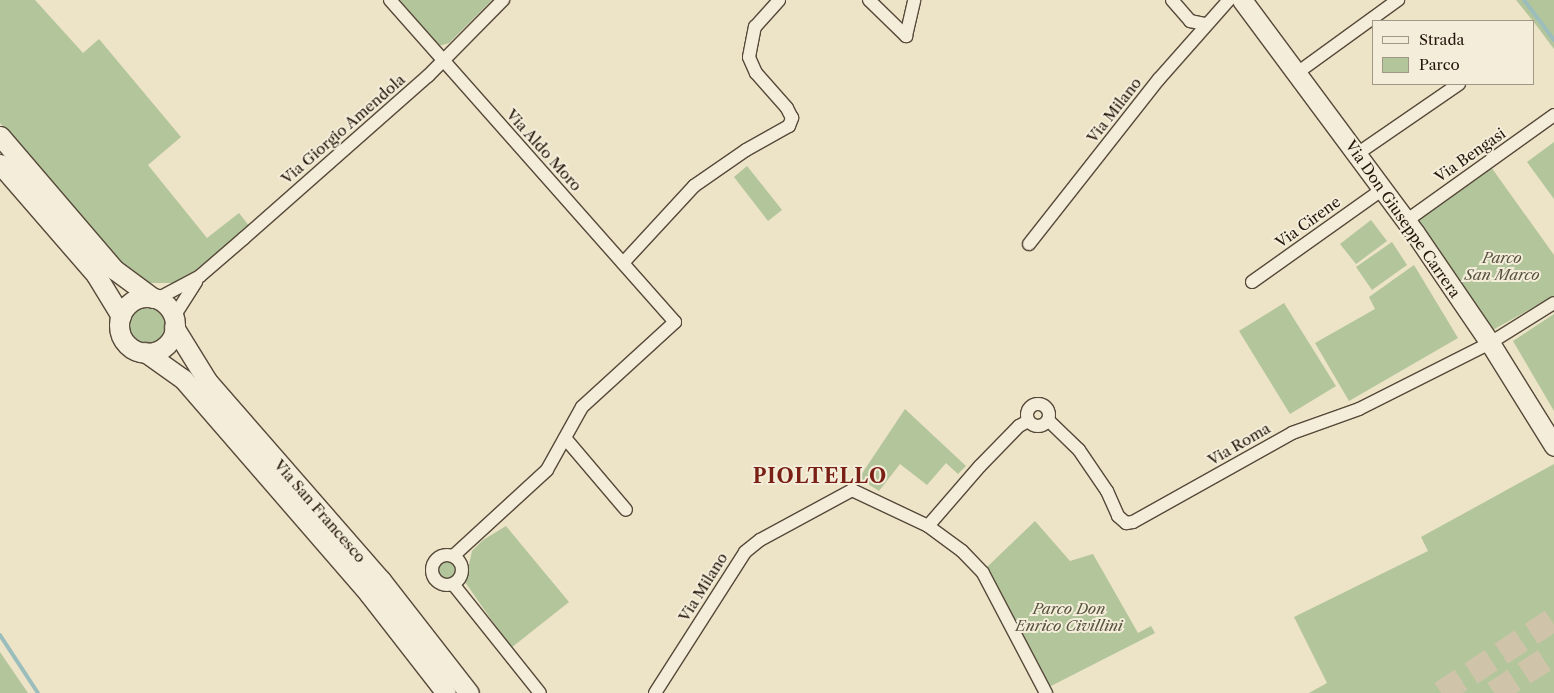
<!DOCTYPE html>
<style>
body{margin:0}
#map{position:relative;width:1554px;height:693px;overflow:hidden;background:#ede3c6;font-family:"Libre Caslon Text",serif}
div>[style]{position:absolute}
.green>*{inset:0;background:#b2c59b}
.round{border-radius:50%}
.stream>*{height:4px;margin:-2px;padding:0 2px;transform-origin:2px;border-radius:2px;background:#9bbdbc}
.highway-tunnel>*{height:24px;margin-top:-12px;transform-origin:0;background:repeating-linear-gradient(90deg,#cfc4aa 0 24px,transparent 0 36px)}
.roads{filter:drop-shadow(1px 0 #57493a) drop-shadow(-1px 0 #57493a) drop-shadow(0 1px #57493a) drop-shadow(0 -1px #57493a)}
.street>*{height:12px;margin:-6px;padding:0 6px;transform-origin:6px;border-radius:6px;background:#f3edda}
.street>.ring{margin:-6px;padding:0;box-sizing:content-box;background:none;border:12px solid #f3edda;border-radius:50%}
.secondary>*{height:19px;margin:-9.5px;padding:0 9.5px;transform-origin:9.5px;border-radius:9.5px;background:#f3edda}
.secondary>.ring{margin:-9.5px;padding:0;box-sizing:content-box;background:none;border:19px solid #f3edda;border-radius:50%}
span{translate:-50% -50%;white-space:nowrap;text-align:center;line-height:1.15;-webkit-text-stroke:4px #f3edda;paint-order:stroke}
.street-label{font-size:15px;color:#25160b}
.park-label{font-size:15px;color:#56533d;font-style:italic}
.district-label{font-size:20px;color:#7a1f14;font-weight:700;letter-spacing:1px}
.legend{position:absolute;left:1372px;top:20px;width:162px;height:65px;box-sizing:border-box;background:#f3edda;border:1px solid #a19787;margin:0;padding:6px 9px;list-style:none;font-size:15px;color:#25160b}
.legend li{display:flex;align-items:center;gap:10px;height:25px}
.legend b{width:25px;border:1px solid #a19787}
</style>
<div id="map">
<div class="green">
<i style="clip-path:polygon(0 0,35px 0,83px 53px,99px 39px,181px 137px,148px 165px,207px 238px,239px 213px,250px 227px,205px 265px,173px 283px,145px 283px,120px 263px,0 123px)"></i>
<i style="clip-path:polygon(400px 0,492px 0,449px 43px,439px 46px)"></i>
<i style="clip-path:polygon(1516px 0,1554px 0,1554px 49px,1533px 21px)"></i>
<i style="clip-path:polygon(1554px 142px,1554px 199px,1527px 162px)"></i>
<i style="clip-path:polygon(747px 166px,782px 210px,768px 221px,734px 177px)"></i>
<i style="clip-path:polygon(1491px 167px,1554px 255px,1554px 296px,1489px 332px,1412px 222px)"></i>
<i style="clip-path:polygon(1371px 220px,1387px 241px,1356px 264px,1340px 244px)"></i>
<i style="clip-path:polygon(1392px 242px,1407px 265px,1372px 290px,1356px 267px)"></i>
<i style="clip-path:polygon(1414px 265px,1458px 338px,1349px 401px,1315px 343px,1375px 309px,1369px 297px)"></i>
<i style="clip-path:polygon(1284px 303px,1336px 386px,1290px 414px,1239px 331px)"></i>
<i class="round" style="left:127px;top:306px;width:38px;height:38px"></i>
<i style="clip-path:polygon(1554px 314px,1554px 411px,1513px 341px)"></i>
<i style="clip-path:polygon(905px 409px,966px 466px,958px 474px,946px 463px,927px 485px,900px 464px,879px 491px,859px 478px)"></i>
<i style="clip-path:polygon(1554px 464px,1554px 693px,1309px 693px,1327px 683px,1294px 617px,1428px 551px,1421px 537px)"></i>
<i style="clip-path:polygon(1035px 521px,1070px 561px,1093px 554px,1138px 633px,1151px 626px,1155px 633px,1047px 688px,985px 569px)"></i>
<i style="clip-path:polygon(506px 526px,569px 602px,511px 648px,465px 582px,472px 551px,483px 540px)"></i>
<i class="round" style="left:436px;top:560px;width:20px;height:20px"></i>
<i style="clip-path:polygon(0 652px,28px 693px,0 693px)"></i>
</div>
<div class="stream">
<i style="left:1524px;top:0;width:50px;rotate:53.1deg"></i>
<i style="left:0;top:635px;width:69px;rotate:56.8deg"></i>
</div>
<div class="highway-tunnel">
<i style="left:1441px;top:693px;width:135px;rotate:-33.2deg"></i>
<i style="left:1494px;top:693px;width:72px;rotate:-33deg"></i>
</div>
<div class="roads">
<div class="street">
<i style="left:390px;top:0;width:430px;rotate:48.5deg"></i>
<i style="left:675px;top:322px;width:126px;rotate:137.6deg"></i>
<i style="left:582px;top:407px;width:72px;rotate:119.1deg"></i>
<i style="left:547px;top:470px;width:127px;rotate:137.5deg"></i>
<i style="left:869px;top:0;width:52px;rotate:44.2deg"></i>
<i style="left:1172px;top:0;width:28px;rotate:49deg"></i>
<i style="left:1190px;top:21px;width:16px;rotate:11deg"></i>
<i style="left:906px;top:36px;width:37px;rotate:-77deg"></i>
<i style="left:1297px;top:73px;width:125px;rotate:-35.9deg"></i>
<i style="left:1357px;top:154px;width:124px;rotate:-34.5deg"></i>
<i style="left:1406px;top:221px;width:182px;rotate:-35.6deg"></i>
<i style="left:1029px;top:244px;width:210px;rotate:-51.8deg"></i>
<i style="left:1159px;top:79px;width:106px;rotate:-48.5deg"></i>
<i style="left:623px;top:263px;width:105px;rotate:-47.3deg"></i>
<i style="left:694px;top:186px;width:63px;rotate:-34.7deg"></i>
<i style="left:746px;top:150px;width:49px;rotate:-29.2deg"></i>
<i style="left:789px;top:126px;width:9px;rotate:-69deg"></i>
<i style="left:792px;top:118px;width:11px;rotate:-117deg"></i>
<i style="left:787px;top:108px;width:47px;rotate:-131.5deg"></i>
<i style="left:756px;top:73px;width:17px;rotate:-114deg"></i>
<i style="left:749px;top:57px;width:31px;rotate:-79deg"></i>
<i style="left:755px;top:27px;width:36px;rotate:-48deg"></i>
<i style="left:1252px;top:282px;width:161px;rotate:-35.4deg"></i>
<i style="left:157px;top:299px;width:49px;rotate:-28.1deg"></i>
<i style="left:200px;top:276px;width:58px;rotate:-40.8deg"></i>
<i style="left:244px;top:238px;width:245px;rotate:-41.4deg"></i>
<i style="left:428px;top:76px;width:107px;rotate:-45.4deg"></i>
<i style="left:173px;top:318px;width:43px;rotate:-57.4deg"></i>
<i class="ring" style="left:1027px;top:404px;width:10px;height:10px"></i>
<i style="left:1048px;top:420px;width:43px;rotate:44.1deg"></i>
<i style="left:1079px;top:450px;width:50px;rotate:55.7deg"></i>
<i style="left:1107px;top:491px;width:27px;rotate:66deg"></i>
<i style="left:1118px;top:516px;width:11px;rotate:41deg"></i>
<i style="left:1126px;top:523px;width:7px;rotate:-8deg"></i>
<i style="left:1133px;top:522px;width:182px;rotate:-29.2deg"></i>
<i style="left:1292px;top:433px;width:71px;rotate:-19.7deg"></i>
<i style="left:1359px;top:409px;width:147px;rotate:-26.7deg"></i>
<i style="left:1490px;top:343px;width:75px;rotate:-32deg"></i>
<i style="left:565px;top:438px;width:94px;rotate:49.7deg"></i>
<i style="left:928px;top:526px;width:79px;rotate:-49.1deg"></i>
<i style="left:980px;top:466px;width:56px;rotate:-45.7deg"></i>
<i style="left:1019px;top:426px;width:10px;rotate:-29deg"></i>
<i class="ring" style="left:432px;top:555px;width:18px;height:18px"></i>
<i style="left:453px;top:584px;width:139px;rotate:51.4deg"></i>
<i style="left:655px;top:693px;width:167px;rotate:-57.4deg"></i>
<i style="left:745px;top:552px;width:19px;rotate:-39deg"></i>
<i style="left:760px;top:540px;width:105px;rotate:-28.5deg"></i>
<i style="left:852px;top:490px;width:84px;rotate:25.3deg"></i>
<i style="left:928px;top:526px;width:42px;rotate:36.3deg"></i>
<i style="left:962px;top:551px;width:30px;rotate:46deg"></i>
<i style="left:983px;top:573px;width:136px;rotate:62.3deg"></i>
</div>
<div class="secondary">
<i style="left:1242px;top:0;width:290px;rotate:53.4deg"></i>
<i style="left:1415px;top:233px;width:133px;rotate:55.7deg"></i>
<i style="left:1490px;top:343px;width:121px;rotate:58.1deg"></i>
<i style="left:0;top:136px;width:177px;rotate:49.4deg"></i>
<i style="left:115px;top:270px;width:47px;rotate:36.4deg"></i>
<i style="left:0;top:164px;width:147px;rotate:49.1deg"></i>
<i style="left:96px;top:275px;width:48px;rotate:58.6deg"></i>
<i class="ring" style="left:119px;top:297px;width:37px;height:37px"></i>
<i style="left:174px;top:327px;width:65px;rotate:58.3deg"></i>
<i style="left:208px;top:382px;width:263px;rotate:48.9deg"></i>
<i style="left:381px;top:580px;width:143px;rotate:52.1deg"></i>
<i style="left:145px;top:352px;width:47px;rotate:35.4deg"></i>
<i style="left:183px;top:379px;width:284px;rotate:49.1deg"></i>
<i style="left:369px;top:594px;width:125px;rotate:52.1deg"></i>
</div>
</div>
<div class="street-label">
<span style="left:1114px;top:110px;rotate:-52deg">Via Milano</span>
<span style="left:343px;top:129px;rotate:-41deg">Via Giorgio Amendola</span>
<span style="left:544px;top:150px;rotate:48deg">Via Aldo Moro</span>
<span style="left:1470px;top:155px;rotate:-35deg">Via Bengasi</span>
<span style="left:1403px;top:219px;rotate:55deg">Via Don Giuseppe Carrera</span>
<span style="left:1308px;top:222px;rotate:-36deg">Via Cirene</span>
<span style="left:1239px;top:444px;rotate:-30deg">Via Roma</span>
<span style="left:320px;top:511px;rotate:49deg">Via San Francesco</span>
<span style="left:703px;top:587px;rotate:-58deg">Via Milano</span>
</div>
<div class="park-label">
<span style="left:1502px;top:266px">Parco<br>San Marco</span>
<span style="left:1069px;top:617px">Parco Don<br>Enrico Civillini</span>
</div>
<div class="district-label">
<span style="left:820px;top:476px">PIOLTELLO</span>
</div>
<ul class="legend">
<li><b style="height:6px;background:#f3edda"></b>Strada</li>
<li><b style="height:14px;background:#b2c59b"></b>Parco</li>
</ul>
</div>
